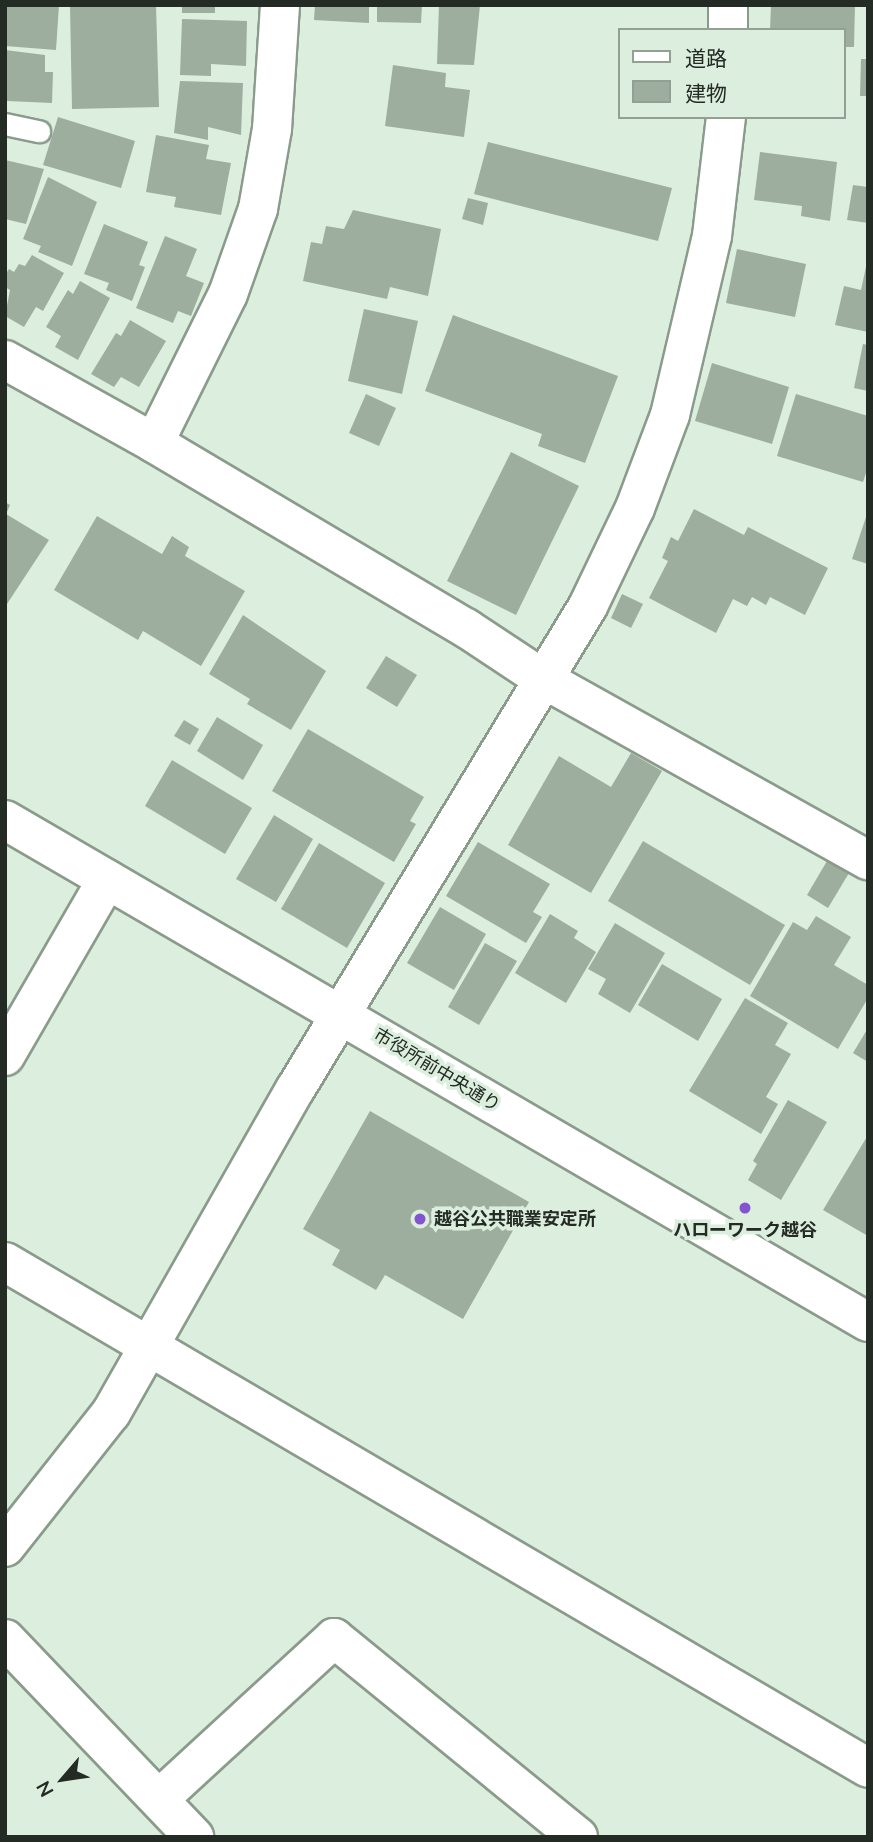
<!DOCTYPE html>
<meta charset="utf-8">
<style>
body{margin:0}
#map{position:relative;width:873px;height:1842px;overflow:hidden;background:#dceede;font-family:Mulish,"Noto Sans JP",sans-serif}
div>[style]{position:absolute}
.building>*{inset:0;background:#9dae9e}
.roads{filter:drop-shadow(2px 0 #8a9b8c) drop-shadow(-2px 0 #8a9b8c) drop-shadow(0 2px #8a9b8c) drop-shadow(0 -2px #8a9b8c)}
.lane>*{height:21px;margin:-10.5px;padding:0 10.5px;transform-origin:10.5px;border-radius:10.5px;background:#fff}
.street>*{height:38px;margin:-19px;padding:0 19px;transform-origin:19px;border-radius:19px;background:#fff}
.secondary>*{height:38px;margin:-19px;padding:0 19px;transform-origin:19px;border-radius:19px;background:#fff}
.dots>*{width:19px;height:19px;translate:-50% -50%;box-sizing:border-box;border:4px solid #dceede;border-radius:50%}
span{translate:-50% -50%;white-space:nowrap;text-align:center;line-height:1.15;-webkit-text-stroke:7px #dceede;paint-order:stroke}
.street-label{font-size:18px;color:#242a24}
.poi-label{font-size:18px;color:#242a24;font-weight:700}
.left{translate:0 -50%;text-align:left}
.frame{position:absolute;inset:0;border:7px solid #242a24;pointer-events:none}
.legend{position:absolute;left:618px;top:28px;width:228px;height:91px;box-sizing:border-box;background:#dceede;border:2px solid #92a094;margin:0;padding:9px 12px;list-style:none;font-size:21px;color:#242a24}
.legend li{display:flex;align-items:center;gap:14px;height:35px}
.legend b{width:35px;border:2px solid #92a094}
.north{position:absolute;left:28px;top:1744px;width:70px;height:70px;-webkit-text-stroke:5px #dceede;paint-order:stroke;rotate:241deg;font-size:19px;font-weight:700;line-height:28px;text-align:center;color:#242a24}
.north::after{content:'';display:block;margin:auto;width:24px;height:32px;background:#242a24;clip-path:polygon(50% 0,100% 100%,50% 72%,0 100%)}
</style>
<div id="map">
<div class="building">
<i style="clip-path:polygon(5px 5px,59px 5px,56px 50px,5px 46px)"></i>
<i style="clip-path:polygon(70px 5px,156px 5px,159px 107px,72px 109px)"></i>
<i style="clip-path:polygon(182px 5px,215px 5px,215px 13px,182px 13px)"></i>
<i style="clip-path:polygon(315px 5px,369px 5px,369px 23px,314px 20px)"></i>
<i style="clip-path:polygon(377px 5px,422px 5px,421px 23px,377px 22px)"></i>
<i style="clip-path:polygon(439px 5px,480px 5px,474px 65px,437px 64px)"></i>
<i style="clip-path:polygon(771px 5px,855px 5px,854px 47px,843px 47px,843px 30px,770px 30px)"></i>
<i style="clip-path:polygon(182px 19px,247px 21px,246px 66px,211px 64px,211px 76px,180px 75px)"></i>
<i style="clip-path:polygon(5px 50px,45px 55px,45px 72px,53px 72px,52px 103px,7px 101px)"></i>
<i style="clip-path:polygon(861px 59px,868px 59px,868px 96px,860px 96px)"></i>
<i style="clip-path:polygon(393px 65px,446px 73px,445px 87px,470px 90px,464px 137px,385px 126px)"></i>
<i style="clip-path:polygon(180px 81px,243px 83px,241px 135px,208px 127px,208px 140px,174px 133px)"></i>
<i style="clip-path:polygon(58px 117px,135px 141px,121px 188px,43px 165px)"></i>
<i style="clip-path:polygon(156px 135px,209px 145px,206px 159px,231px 163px,221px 215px,174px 207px,176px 197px,146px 192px)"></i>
<i style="clip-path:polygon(488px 142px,672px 188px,658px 241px,474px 194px)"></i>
<i style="clip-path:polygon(760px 152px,837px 162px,830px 221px,801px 216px,802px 206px,754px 200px)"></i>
<i style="clip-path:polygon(5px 160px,44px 169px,26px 224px,5px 219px)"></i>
<i style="clip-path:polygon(48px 177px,97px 202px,72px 266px,38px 252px,41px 246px,23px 239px)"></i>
<i style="clip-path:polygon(853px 185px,868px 187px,868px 223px,847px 220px)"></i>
<i style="clip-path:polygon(468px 198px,488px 203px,483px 225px,462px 219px)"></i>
<i style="clip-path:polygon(353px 210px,441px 229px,428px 296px,390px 287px,387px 299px,303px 281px,311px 242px,322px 244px,326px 226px,344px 229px)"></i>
<i style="clip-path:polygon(104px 224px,148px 242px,139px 265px,145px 267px,132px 301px,106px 290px,109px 283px,84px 274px)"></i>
<i style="clip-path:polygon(165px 236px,197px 249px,186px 276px,204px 283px,191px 316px,178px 311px,173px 323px,136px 308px)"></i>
<i style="clip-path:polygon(737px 249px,806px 264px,795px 317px,726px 303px)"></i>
<i style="clip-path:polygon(32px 255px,64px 273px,43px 311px,36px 307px,24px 327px,5px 316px,10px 290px,5px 287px,5px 275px,9px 269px,14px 272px,19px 264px,25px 266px)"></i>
<i style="clip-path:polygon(867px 262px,868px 332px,835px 325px,844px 286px,861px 290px)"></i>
<i style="clip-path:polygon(80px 281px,110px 298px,78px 360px,55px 347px,61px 336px,46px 327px,68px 290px,73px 294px)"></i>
<i style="clip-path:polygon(364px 309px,418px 321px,402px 394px,348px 381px)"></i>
<i style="clip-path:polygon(453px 315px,618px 376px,585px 463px,538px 446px,542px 434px,425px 391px)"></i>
<i style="clip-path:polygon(130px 320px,166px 341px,139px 387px,121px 377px,114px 387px,91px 374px,116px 333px,121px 336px)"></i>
<i style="clip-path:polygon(863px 344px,868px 345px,868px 391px,854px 388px)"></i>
<i style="clip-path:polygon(712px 363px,789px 387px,772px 444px,695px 421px)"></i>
<i style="clip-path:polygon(366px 394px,396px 408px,379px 446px,349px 433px)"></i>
<i style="clip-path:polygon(796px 394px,868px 416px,868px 467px,863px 482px,777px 456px)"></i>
<i style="clip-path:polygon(511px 452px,579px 486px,516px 615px,447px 581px)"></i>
<i style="clip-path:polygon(5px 502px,10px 505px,6px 514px,49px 540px,5px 607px)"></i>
<i style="clip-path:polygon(694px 509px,744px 535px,748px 527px,828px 568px,805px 615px,770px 597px,766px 605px,752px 597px,747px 606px,733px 599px,716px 633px,649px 598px,668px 561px,662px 558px,671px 537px,678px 541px)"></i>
<i style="clip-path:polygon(867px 514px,868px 514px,868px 564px,852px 559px)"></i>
<i style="clip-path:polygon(97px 516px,162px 554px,172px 536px,189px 547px,185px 556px,245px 591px,201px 666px,143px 631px,138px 640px,54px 590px)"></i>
<i style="clip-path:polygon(622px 594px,643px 604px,631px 628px,611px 618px)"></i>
<i style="clip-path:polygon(243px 615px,326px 671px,291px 730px,247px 704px,250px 699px,209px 674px)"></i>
<i style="clip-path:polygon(386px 656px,417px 675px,397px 707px,366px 688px)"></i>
<i style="clip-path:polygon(217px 717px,263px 745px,243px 780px,197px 751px)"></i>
<i style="clip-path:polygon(184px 720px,199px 729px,190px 745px,174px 736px)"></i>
<i style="clip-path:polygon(308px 729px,424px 797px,410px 821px,416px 824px,394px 862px,272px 791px)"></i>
<i style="clip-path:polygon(631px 753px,662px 771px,591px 893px,508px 845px,559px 756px,611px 787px)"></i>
<i style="clip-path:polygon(172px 760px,252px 808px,225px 854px,145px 806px)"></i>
<i style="clip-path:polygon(274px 815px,313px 839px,276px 902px,236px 879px)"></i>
<i style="clip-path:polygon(643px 841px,785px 925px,750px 985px,608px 901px)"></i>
<i style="clip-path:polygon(478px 842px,550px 884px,533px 912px,542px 917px,526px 943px,446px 896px)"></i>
<i style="clip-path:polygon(319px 843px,385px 883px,347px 948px,281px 909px)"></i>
<i style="clip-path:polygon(827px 861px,849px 873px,828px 908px,807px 895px)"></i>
<i style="clip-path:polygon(440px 907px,486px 934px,454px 990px,407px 963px)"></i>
<i style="clip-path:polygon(550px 914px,578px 931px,574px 938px,596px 952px,566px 1003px,515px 973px)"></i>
<i style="clip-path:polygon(816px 916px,851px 937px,834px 965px,868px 985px,868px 998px,838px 1049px,750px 996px,793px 922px,807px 930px)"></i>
<i style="clip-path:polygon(615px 923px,665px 953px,630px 1013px,598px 994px,606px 979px,588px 969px)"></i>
<i style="clip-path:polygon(485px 943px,517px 961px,479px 1025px,448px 1007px)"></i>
<i style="clip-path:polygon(662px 964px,722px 999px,698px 1041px,638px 1005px)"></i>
<i style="clip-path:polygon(745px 998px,788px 1023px,775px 1045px,791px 1054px,766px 1097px,778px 1104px,761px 1134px,689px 1091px)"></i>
<i style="clip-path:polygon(868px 1028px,868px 1062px,853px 1053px)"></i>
<i style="clip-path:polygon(788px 1100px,827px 1122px,781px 1200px,748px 1180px,757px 1164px,753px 1161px)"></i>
<i style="clip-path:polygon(370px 1111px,529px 1202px,463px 1319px,385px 1275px,376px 1290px,332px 1265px,340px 1250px,303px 1229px)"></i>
<i style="clip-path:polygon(868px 1135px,868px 1236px,823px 1210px)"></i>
</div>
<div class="roads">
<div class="lane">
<i style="left:5px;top:124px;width:35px;rotate:12deg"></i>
</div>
<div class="street">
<i style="left:5px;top:360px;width:171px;rotate:29.1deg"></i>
<i style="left:154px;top:443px;width:363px;rotate:30.7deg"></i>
<i style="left:466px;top:628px;width:89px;rotate:33.5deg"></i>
<i style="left:540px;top:677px;width:376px;rotate:29.2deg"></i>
<i style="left:154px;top:443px;width:166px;rotate:-63.6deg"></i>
<i style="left:228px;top:294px;width:90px;rotate:-70.6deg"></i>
<i style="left:258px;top:209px;width:81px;rotate:-80.1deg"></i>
<i style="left:272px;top:129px;width:124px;rotate:-86.3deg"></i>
<i style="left:5px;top:1056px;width:204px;rotate:-60deg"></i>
<i style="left:5px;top:1262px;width:1000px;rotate:30.38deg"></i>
<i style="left:5px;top:1639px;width:274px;rotate:46.3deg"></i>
<i style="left:159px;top:1799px;width:238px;rotate:-42.6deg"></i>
<i style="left:334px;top:1638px;width:315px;rotate:39.2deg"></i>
</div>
<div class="secondary">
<i style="left:728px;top:5px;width:25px;rotate:90deg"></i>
<i style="left:5px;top:820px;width:998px;rotate:30.19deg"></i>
<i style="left:5px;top:1547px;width:171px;rotate:-51.7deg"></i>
<i style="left:111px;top:1413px;width:374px;rotate:-60.4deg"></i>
<i style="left:296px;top:1088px;width:564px;rotate:-58.79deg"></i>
<i style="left:588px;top:606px;width:109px;rotate:-64.4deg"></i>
<i style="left:635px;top:508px;width:99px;rotate:-69.4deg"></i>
<i style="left:670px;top:415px;width:184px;rotate:-76.8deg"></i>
<i style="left:712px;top:236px;width:120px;rotate:-83.3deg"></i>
</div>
</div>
<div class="dots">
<i style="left:745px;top:1208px;background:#8255ce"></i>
<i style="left:420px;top:1219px;background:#8255ce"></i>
</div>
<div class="street-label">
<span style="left:437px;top:1070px;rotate:31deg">市役所前中央通り</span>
</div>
<div class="poi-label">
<span class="left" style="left:434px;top:1219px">越谷公共職業安定所</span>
<span style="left:745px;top:1230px">ハローワーク越谷</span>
</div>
<div class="frame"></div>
<ul class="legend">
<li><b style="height:9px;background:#fff"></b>道路</li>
<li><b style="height:19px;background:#9dae9e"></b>建物</li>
</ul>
<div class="north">N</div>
</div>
